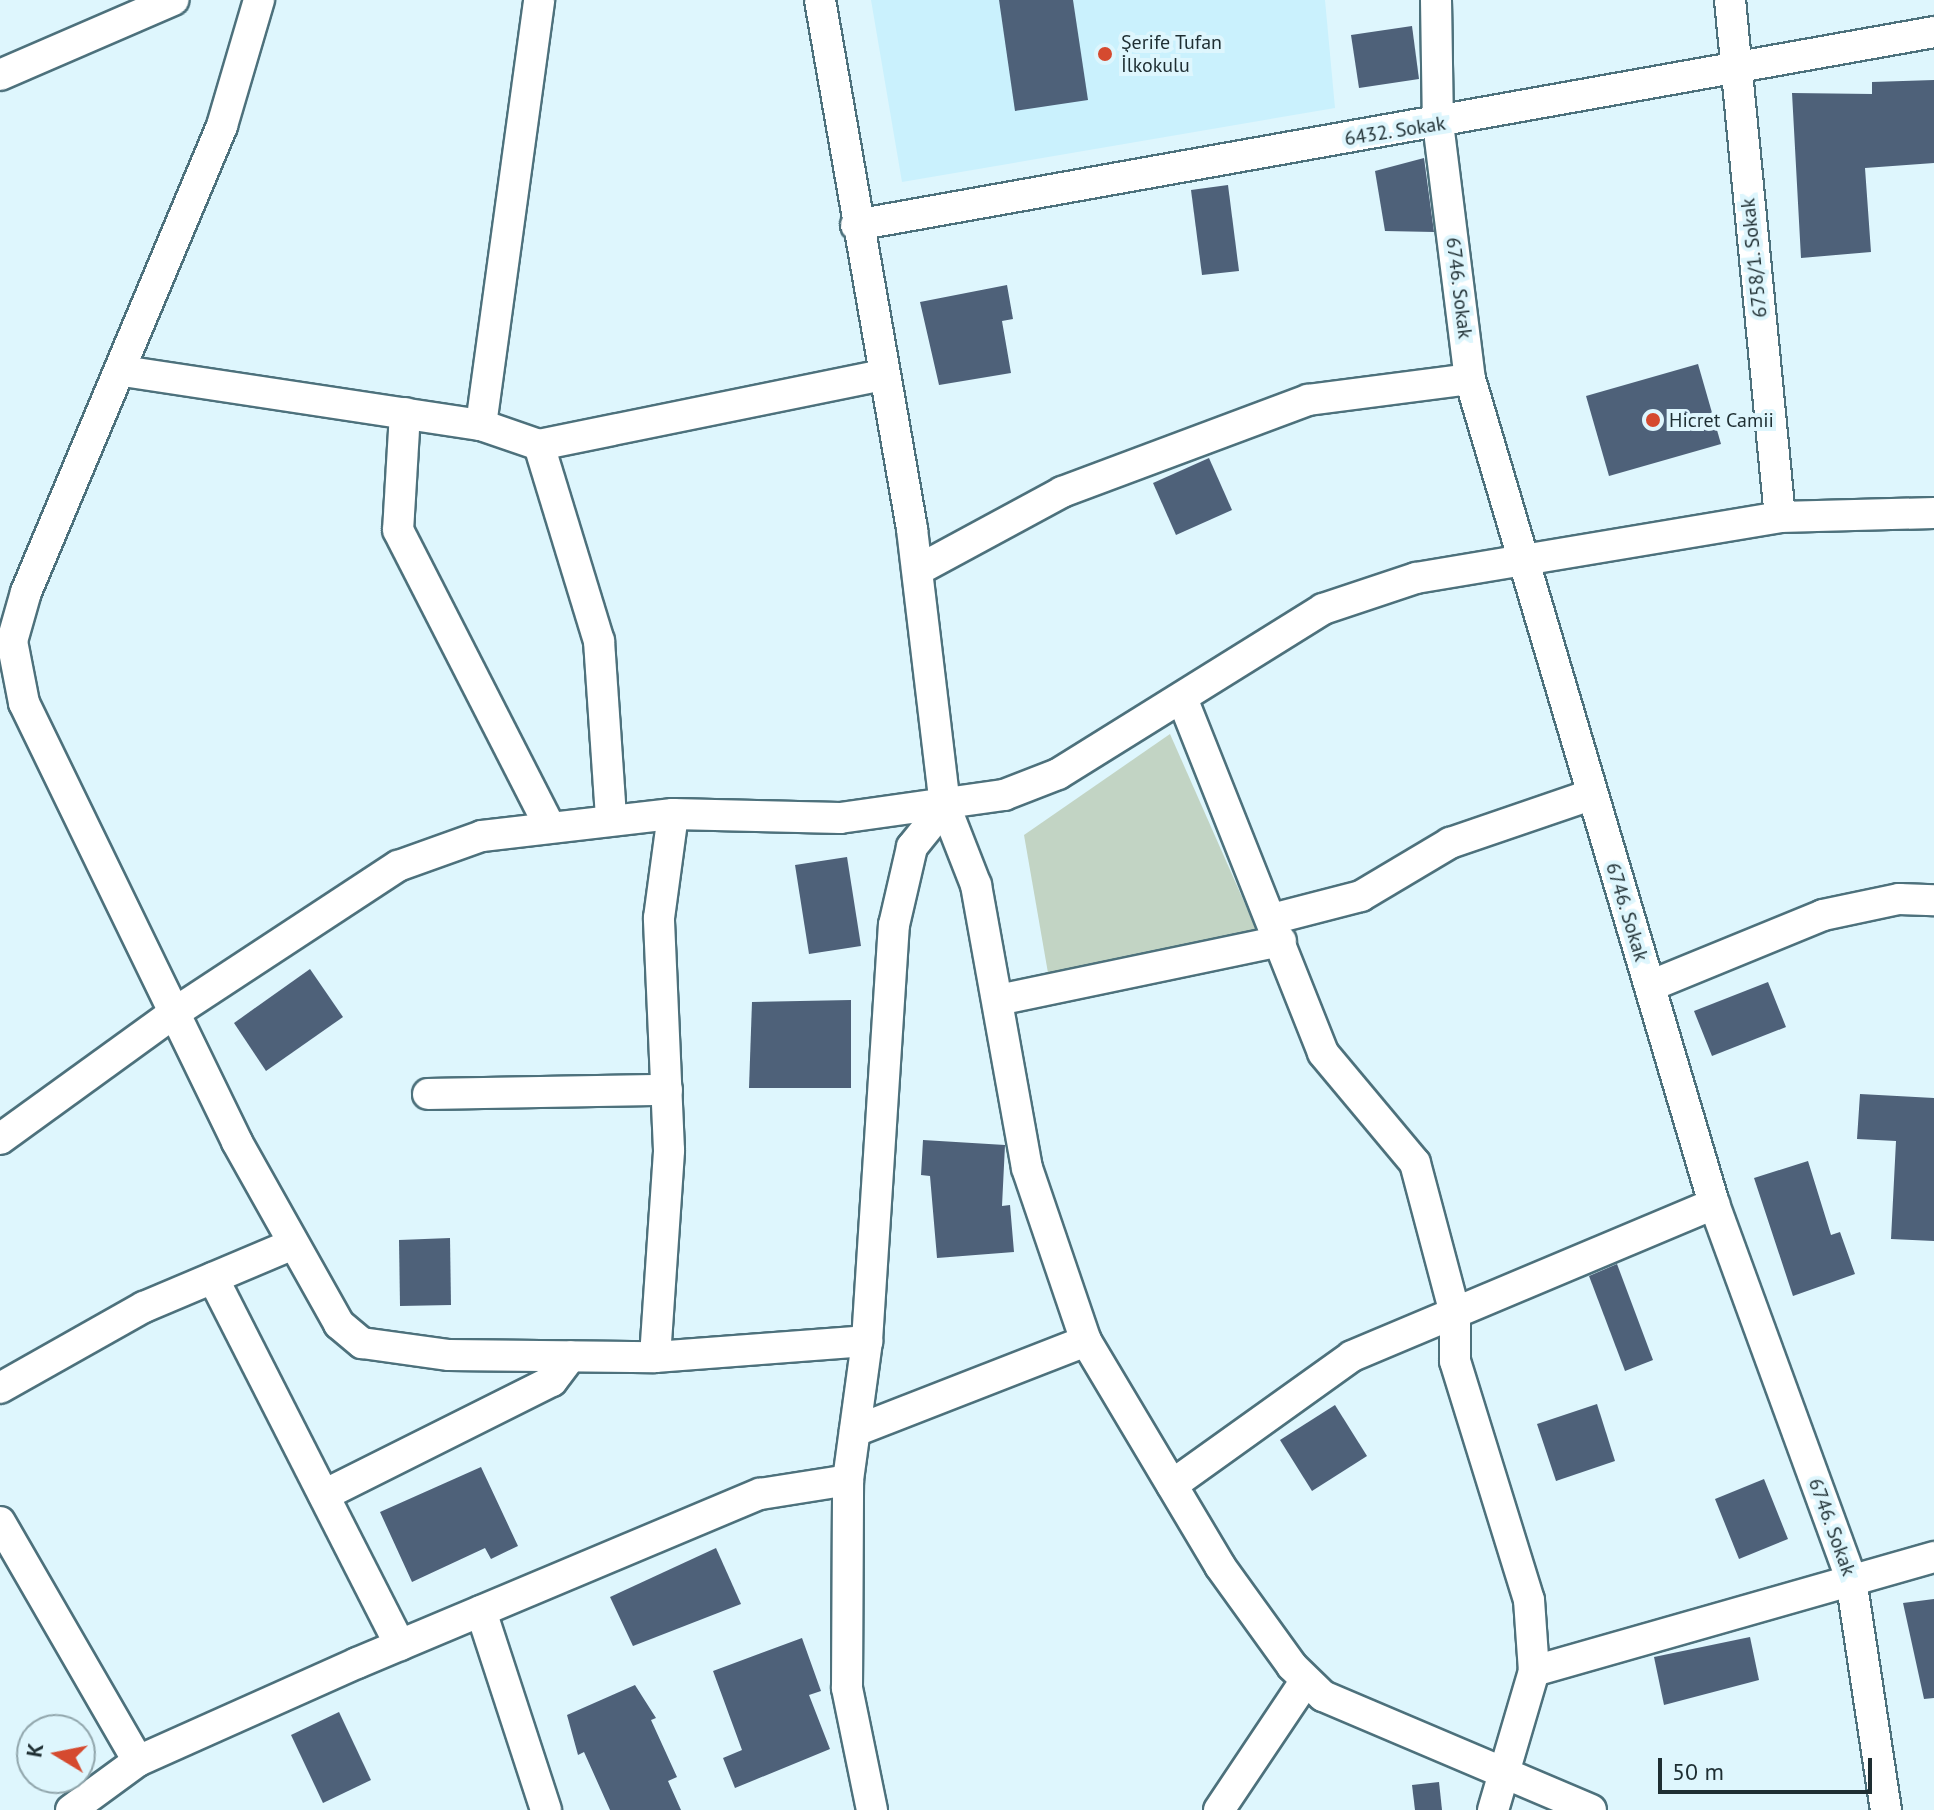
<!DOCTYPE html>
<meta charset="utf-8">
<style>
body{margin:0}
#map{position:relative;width:1934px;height:1810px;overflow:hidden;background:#def6fd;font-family:"PT Sans",sans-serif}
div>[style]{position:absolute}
.built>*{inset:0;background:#caf1fd}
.green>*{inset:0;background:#c2d4c4}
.building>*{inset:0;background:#4e6179}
.roads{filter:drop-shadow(2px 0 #4d717c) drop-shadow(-2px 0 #4d717c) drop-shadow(0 2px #4d717c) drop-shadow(0 -2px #4d717c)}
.minor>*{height:30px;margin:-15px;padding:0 15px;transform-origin:15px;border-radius:15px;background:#fff}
.dots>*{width:22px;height:22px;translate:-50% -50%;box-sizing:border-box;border:4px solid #def6fd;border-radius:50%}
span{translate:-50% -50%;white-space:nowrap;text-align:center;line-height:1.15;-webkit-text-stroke:8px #def6fd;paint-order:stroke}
.poi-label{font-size:20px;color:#1e2e32}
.left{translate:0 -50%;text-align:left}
.street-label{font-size:20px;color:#1e2e32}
.north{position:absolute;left:16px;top:1714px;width:80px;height:80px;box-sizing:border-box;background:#def6fd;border:2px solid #91a6ac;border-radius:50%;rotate:280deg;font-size:22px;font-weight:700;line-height:32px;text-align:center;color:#1e2e32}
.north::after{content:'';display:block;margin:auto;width:28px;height:36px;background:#d54a2f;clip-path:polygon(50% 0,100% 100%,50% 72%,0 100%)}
.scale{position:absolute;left:1658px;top:1758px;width:214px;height:36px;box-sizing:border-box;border:4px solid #1e2e32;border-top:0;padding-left:10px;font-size:24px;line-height:28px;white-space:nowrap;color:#1e2e32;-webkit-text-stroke:6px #def6fd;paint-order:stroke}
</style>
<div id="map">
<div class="built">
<i style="clip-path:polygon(871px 0,1325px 0,1335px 108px,902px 182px)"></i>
</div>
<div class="green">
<i style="clip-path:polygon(1170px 734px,1257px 931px,1048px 973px,1024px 835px)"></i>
</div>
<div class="building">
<i style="clip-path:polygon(999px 0,1073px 0,1088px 100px,1015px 111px)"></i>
<i style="clip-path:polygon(1412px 26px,1419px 79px,1359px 88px,1351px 35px)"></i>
<i style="clip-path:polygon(1934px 80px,1934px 163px,1865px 168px,1871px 252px,1801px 258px,1792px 93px,1872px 94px,1872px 82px)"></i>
<i style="clip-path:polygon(1424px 158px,1434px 232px,1385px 231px,1375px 171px)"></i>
<i style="clip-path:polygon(1228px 185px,1239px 271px,1202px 275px,1191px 190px)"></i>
<i style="clip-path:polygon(1007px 285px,1013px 319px,1002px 321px,1011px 373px,939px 385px,920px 302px)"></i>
<i style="clip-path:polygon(1698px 364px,1721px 444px,1609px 476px,1586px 396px)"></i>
<i style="clip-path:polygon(1209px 458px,1232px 510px,1176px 535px,1153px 483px)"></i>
<i style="clip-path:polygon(847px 857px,861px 946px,809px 954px,795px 865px)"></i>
<i style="clip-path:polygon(310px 969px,343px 1017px,266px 1071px,234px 1023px)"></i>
<i style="clip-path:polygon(1768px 982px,1786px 1027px,1712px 1056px,1694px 1011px)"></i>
<i style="clip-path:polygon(851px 1000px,851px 1088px,749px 1088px,752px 1002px)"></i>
<i style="clip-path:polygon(1860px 1094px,1934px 1098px,1934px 1241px,1891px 1239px,1896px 1141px,1857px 1139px)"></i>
<i style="clip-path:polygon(923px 1140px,1005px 1145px,1002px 1206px,1010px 1205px,1014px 1252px,937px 1258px,930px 1176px,921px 1175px)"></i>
<i style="clip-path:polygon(1808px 1161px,1831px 1235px,1840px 1232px,1855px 1274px,1793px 1296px,1754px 1178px)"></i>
<i style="clip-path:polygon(450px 1238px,451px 1305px,400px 1306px,399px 1240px)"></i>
<i style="clip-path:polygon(1617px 1264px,1653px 1360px,1625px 1371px,1589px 1276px)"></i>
<i style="clip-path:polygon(1597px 1404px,1615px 1461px,1556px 1481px,1537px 1424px)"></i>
<i style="clip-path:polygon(1335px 1405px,1367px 1456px,1312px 1491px,1280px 1440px)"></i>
<i style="clip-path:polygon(481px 1467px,518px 1546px,491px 1559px,485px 1548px,412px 1582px,380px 1512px)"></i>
<i style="clip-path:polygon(1764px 1479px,1788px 1539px,1739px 1559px,1715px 1499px)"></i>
<i style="clip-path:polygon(716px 1548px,741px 1604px,633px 1646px,610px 1597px)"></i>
<i style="clip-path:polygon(1934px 1599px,1934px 1698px,1924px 1699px,1903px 1603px)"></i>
<i style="clip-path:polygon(1750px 1637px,1759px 1680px,1664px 1705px,1654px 1657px)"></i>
<i style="clip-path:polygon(802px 1638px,821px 1691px,809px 1695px,830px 1749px,735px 1788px,723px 1758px,742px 1750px,713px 1671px)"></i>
<i style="clip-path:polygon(635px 1685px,656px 1718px,651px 1720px,677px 1777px,668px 1781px,681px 1810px,610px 1810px,584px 1752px,578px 1755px,567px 1715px)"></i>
<i style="clip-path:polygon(339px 1712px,371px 1780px,323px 1803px,291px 1735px)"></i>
<i style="clip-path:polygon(1439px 1782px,1442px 1810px,1415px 1810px,1412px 1785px)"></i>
</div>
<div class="roads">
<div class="minor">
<i style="left:259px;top:0;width:131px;rotate:106.4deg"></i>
<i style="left:222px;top:126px;width:506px;rotate:112.81deg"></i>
<i style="left:26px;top:592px;width:51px;rotate:105.9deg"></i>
<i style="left:12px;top:641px;width:63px;rotate:79deg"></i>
<i style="left:24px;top:703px;width:488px;rotate:64.1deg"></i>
<i style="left:237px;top:1142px;width:209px;rotate:60.7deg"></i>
<i style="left:339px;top:1324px;width:30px;rotate:40deg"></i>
<i style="left:362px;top:1343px;width:88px;rotate:7.9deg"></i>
<i style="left:449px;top:1355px;width:206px;rotate:0.6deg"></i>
<i style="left:655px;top:1357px;width:213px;rotate:-4.3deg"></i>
<i style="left:820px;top:0;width:537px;rotate:80.13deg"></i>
<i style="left:912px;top:529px;width:279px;rotate:83.2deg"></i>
<i style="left:945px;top:806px;width:85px;rotate:68.6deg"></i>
<i style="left:976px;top:885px;width:288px;rotate:79.8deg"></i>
<i style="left:1027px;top:1168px;width:183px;rotate:71.2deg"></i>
<i style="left:1086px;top:1341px;width:262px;rotate:59.2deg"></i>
<i style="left:1220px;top:1566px;width:123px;rotate:54.2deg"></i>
<i style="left:1292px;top:1666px;width:43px;rotate:44.1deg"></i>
<i style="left:1323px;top:1696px;width:291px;rotate:23deg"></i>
<i style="left:1436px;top:0;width:123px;rotate:89.1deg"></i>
<i style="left:1438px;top:123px;width:258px;rotate:82.9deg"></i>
<i style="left:1470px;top:379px;width:860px;rotate:73.52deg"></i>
<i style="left:1714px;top:1204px;width:399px;rotate:69.9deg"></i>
<i style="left:1851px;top:1579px;width:234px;rotate:81.4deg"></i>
<i style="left:1730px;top:0;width:519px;rotate:84.48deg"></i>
<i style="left:0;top:75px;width:189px;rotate:-23.4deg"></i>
<i style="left:856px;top:225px;width:1095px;rotate:-10.15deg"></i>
<i style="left:123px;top:371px;width:362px;rotate:8.6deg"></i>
<i style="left:481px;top:425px;width:61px;rotate:19deg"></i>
<i style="left:539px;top:445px;width:352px;rotate:-11.5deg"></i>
<i style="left:405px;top:413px;width:117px;rotate:93.4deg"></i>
<i style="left:398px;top:530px;width:331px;rotate:62.9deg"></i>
<i style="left:481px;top:425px;width:429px;rotate:-82.2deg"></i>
<i style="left:539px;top:445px;width:205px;rotate:73deg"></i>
<i style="left:599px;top:641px;width:178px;rotate:86.1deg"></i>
<i style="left:918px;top:570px;width:164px;rotate:-28.4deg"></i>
<i style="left:1062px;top:492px;width:263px;rotate:-20.5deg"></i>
<i style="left:1308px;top:400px;width:163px;rotate:-7.4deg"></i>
<i style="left:1182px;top:698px;width:382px;rotate:68.3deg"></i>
<i style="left:1323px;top:1053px;width:143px;rotate:50.1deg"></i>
<i style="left:1415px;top:1163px;width:155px;rotate:75.1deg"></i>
<i style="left:1455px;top:1313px;width:48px;rotate:90deg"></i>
<i style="left:1455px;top:1361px;width:250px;rotate:72.8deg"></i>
<i style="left:1529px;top:1600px;width:71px;rotate:86deg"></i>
<i style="left:1534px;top:1671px;width:145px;rotate:106.4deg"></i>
<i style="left:1272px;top:919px;width:92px;rotate:-14.5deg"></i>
<i style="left:1361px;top:896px;width:104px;rotate:-30.8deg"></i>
<i style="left:1450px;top:843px;width:148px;rotate:-18.9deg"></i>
<i style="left:1650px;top:986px;width:187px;rotate:-22.3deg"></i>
<i style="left:1823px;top:915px;width:78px;rotate:-11.9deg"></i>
<i style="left:1899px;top:899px;width:35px;rotate:2deg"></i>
<i style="left:998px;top:1000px;width:289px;rotate:-11.8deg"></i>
<i style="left:428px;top:1094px;width:239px;rotate:-1deg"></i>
<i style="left:0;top:1139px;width:215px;rotate:-35.9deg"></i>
<i style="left:174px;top:1013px;width:268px;rotate:-33.3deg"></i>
<i style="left:398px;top:866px;width:89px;rotate:-19.7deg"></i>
<i style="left:482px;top:836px;width:192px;rotate:-6.6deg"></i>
<i style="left:673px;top:814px;width:167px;rotate:1.4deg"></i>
<i style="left:840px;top:818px;width:166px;rotate:-8deg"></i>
<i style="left:1004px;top:795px;width:58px;rotate:-21.3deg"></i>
<i style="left:1058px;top:774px;width:312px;rotate:-31.9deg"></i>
<i style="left:1323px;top:609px;width:98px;rotate:-18.4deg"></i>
<i style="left:1416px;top:578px;width:369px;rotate:-9.5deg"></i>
<i style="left:1780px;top:517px;width:154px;rotate:-1.5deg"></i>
<i style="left:213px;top:1278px;width:412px;rotate:63deg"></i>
<i style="left:655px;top:1357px;width:207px;rotate:-86.1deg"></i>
<i style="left:669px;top:1150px;width:232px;rotate:-92.5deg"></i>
<i style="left:659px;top:918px;width:105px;rotate:-82.3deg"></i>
<i style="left:0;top:1388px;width:165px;rotate:-29.4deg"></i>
<i style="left:144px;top:1307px;width:162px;rotate:-22.9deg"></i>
<i style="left:855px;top:1431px;width:248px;rotate:-21.3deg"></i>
<i style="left:1172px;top:1485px;width:221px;rotate:-35.6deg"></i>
<i style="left:1352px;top:1356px;width:393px;rotate:-22.8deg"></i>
<i style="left:324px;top:1495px;width:255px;rotate:-26.6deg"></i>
<i style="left:552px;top:1381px;width:31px;rotate:-53deg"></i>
<i style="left:0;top:1522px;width:276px;rotate:60deg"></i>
<i style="left:481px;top:1611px;width:209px;rotate:71.9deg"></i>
<i style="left:1534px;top:1671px;width:416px;rotate:-15.9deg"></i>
<i style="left:71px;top:1810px;width:83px;rotate:-36.2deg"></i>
<i style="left:138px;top:1761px;width:240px;rotate:-24.1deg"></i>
<i style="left:357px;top:1663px;width:437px;rotate:-22.8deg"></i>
<i style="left:760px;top:1494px;width:89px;rotate:-9deg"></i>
<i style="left:872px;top:1810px;width:125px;rotate:-101.6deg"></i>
<i style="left:847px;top:1688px;width:208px;rotate:-89.7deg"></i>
<i style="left:848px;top:1480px;width:140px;rotate:-82.2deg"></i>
<i style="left:867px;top:1341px;width:417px;rotate:-86.3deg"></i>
<i style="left:894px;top:925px;width:80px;rotate:-77deg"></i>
<i style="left:912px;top:847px;width:53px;rotate:-51.2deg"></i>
<i style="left:1219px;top:1810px;width:156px;rotate:-56.2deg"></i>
</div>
</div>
<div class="dots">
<i style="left:1105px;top:54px;background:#d54a2f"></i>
<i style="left:1653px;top:420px;background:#d54a2f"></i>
</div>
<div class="poi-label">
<span class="left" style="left:1121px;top:54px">Şerife Tufan<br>İlkokulu</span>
<span class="left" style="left:1669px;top:420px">Hicret Camii</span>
</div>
<div class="street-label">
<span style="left:1395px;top:131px;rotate:-9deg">6432. Sokak</span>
<span style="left:1754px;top:258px;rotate:-96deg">6758/1. Sokak</span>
<span style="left:1459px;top:288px;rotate:83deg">6746. Sokak</span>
<span style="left:1627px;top:912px;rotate:73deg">6746. Sokak</span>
<span style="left:1832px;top:1527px;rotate:70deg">6746. Sokak</span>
</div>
<div class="north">K</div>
<div class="scale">50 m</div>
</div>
